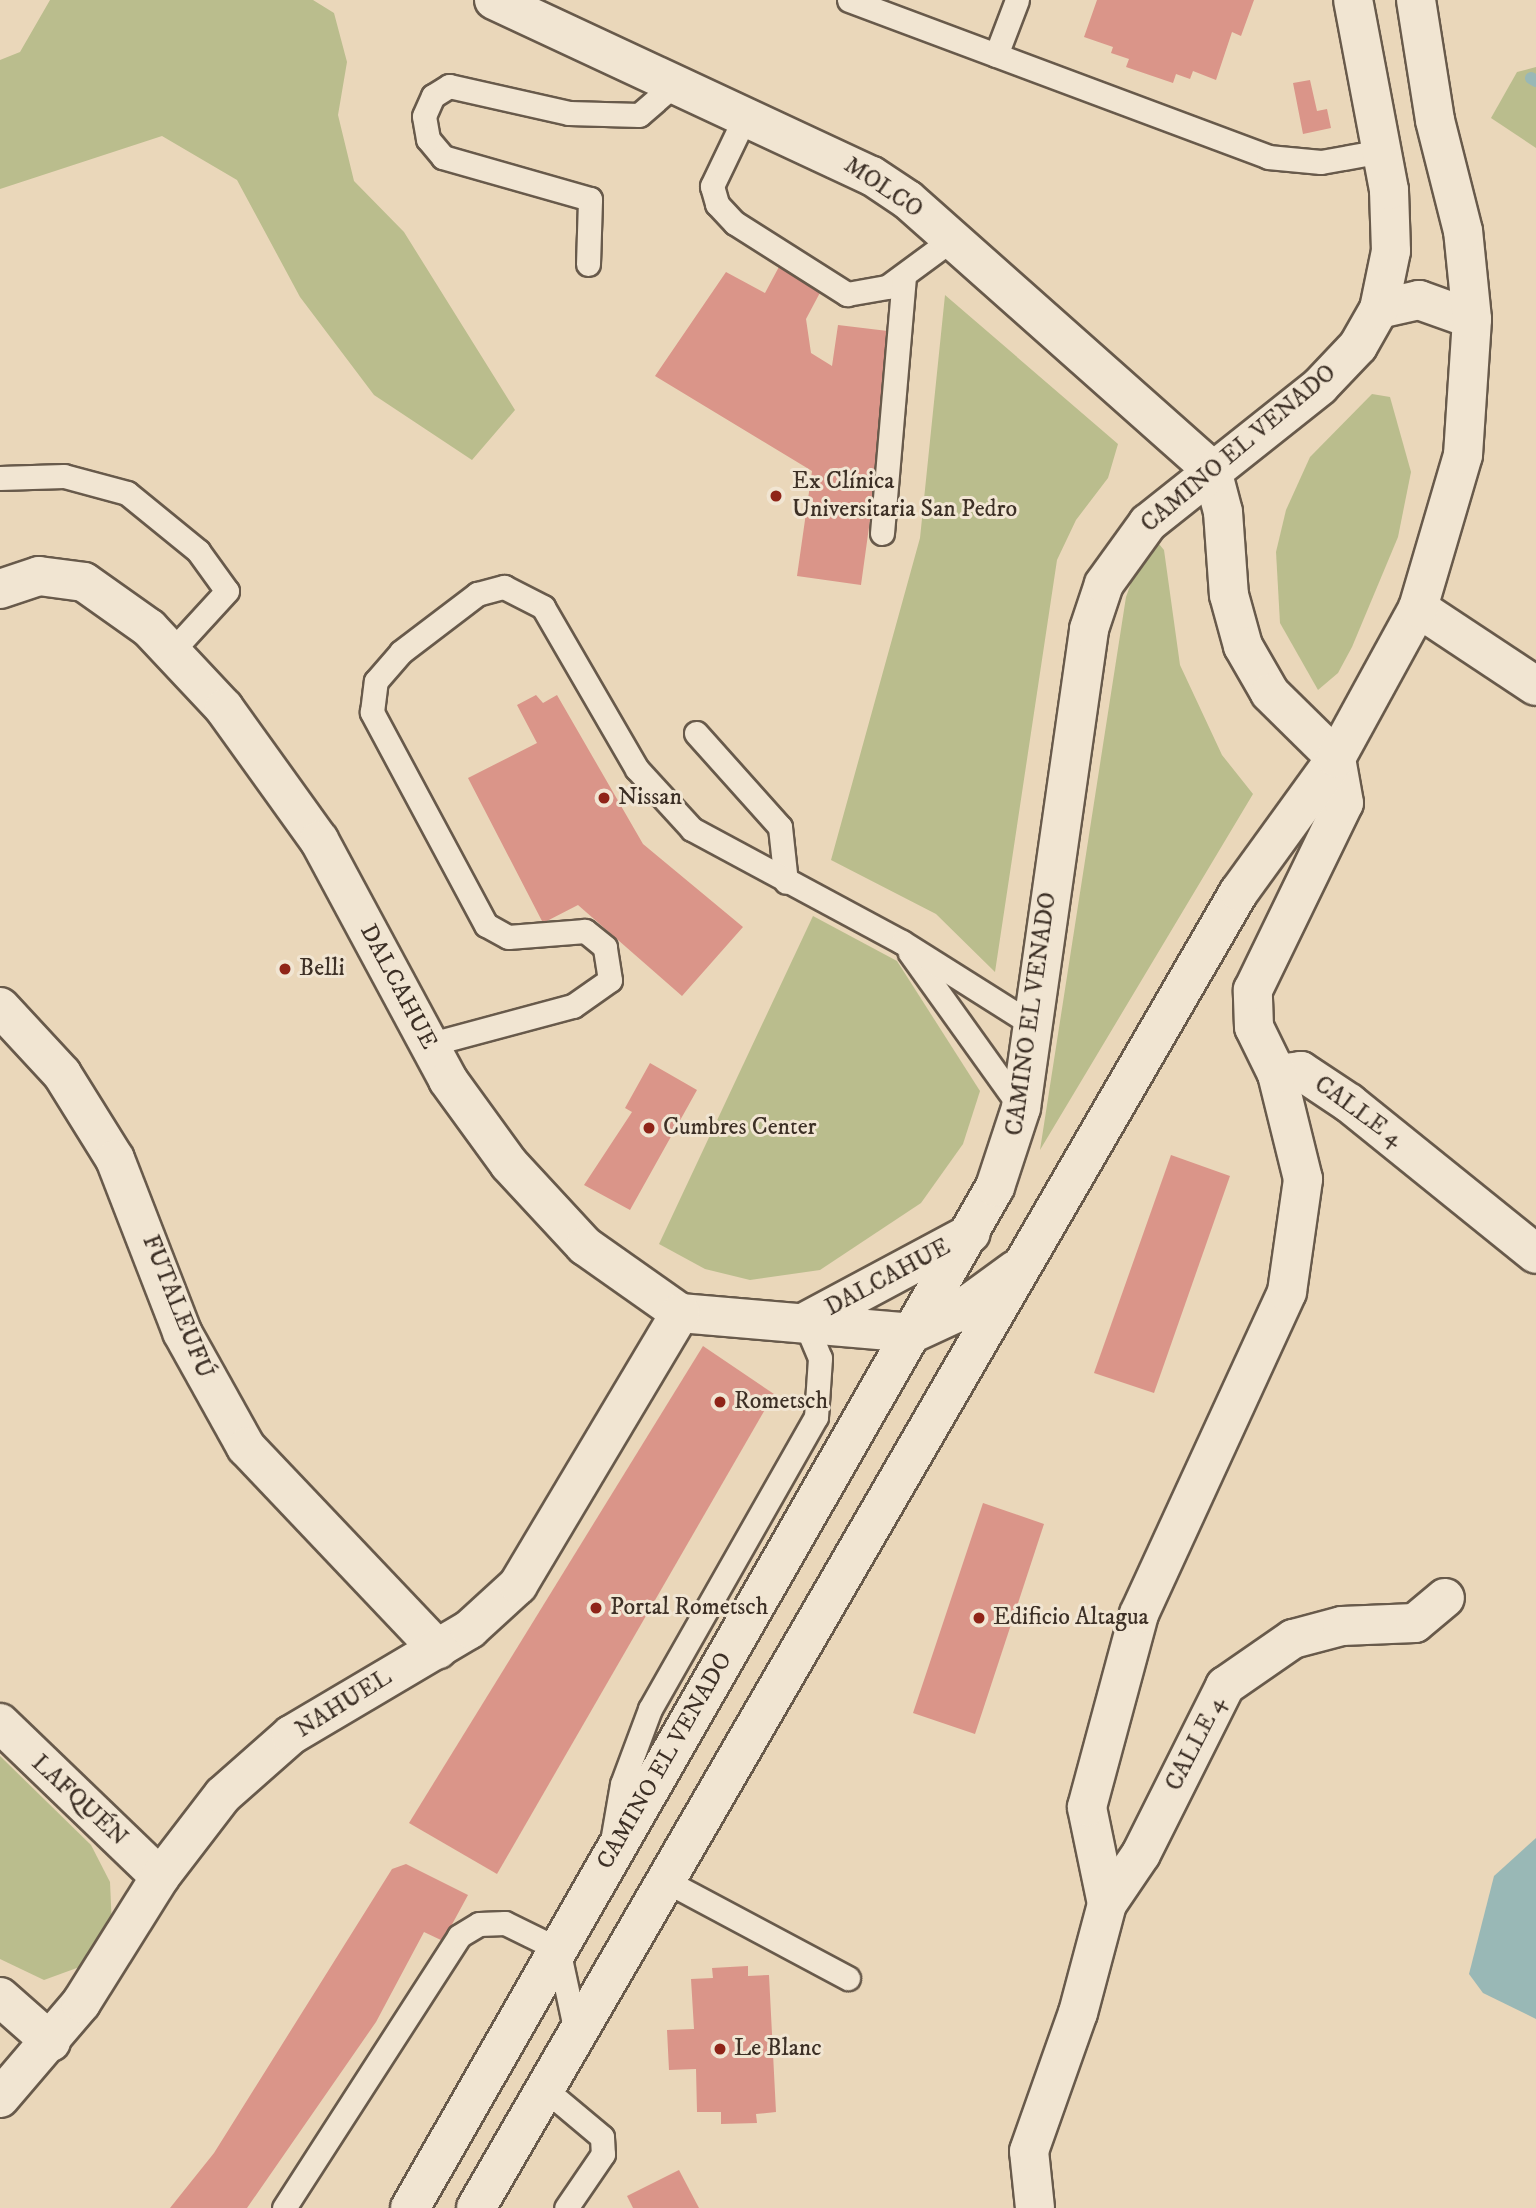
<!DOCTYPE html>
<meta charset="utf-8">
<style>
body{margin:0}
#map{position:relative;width:1536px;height:2208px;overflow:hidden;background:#ead7ba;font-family:"IM FELL DW Pica",serif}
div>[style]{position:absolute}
.green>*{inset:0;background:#babd8d}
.water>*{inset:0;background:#99b8b6}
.stream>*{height:12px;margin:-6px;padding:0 6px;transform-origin:6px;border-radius:6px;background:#99b8b6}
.building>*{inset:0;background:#da9589}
.roads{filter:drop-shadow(2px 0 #685a4b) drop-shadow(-2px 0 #685a4b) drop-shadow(0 2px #685a4b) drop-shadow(0 -2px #685a4b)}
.lane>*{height:23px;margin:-11.5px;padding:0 11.5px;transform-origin:11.5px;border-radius:11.5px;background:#f1e5d2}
.street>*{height:38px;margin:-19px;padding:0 19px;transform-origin:19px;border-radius:19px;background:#f1e5d2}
.secondary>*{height:38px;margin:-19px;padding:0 19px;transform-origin:19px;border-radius:19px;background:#f1e5d2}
.dots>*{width:19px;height:19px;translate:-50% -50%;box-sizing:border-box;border:4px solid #f1e5d2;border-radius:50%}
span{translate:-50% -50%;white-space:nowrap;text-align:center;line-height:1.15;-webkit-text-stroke:6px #f1e5d2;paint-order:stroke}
.street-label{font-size:24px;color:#3d3026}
.poi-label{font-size:24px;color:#3d3026}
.left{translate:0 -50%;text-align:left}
</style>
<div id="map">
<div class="green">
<i style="clip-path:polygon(50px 0,313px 0,334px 13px,347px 62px,338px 115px,354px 181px,404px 232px,515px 410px,472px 460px,374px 395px,300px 297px,237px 180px,162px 136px,0 189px,0 60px,20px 52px)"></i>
<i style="clip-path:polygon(1536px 67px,1536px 148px,1491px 118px,1517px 72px)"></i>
<i style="clip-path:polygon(945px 295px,1118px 444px,1108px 478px,1076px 520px,1057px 560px,995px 972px,936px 914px,831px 860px,920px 538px)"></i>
<i style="clip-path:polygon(1372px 394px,1390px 397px,1411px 472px,1398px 537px,1352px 647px,1338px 673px,1318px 690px,1280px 623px,1276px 552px,1286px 510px,1310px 457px)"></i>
<i style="clip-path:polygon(1149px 532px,1164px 550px,1180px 665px,1222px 755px,1253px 794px,1040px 1150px,1126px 597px)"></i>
<i style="clip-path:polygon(813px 916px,897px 961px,980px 1091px,963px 1144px,921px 1203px,820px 1270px,750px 1280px,705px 1269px,659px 1244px)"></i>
<i style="clip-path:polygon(0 1756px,91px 1845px,110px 1882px,112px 1927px,85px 1965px,44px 1980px,0 1959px)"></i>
</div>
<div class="water">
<i style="clip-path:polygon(1536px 1838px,1536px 2019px,1483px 1993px,1469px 1974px,1494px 1876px)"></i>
</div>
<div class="stream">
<i style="left:1531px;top:78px;width:6px;rotate:31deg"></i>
</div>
<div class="building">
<i style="clip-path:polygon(1097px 0,1254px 0,1241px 36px,1232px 32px,1216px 80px,1193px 71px,1190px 79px,1176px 74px,1173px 83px,1126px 67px,1129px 59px,1111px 53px,1113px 47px,1084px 37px)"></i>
<i style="clip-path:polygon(1310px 80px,1317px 111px,1327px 109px,1331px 128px,1303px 134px,1293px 83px)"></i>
<i style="clip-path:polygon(781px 263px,823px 287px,806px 319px,811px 353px,832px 366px,838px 325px,896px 332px,861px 585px,797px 576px,812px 471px,655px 376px,726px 272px,765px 293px)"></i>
<i style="clip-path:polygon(536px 695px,543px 703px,557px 695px,643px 844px,743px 927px,682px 996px,578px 905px,543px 923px,468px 778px,537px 743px,517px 705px)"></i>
<i style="clip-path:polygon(650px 1063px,697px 1090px,630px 1210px,584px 1185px,632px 1112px,625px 1108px)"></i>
<i style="clip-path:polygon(1171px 1155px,1230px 1176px,1154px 1393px,1094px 1373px)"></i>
<i style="clip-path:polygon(703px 1346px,774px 1394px,497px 1874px,409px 1823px)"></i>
<i style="clip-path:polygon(983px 1503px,1044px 1524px,975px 1734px,913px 1713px)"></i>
<i style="clip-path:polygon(406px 1864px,468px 1895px,443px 1941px,424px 1932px,376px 2022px,247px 2208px,170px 2208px,214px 2153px,392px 1869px)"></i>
<i style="clip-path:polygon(748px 1966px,748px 1976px,769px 1975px,776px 2112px,756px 2114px,757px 2123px,721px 2124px,721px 2112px,697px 2112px,696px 2069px,669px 2070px,667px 2030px,694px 2029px,691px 1979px,713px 1978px,712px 1968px)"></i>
<i style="clip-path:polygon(679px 2170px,699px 2208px,633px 2208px,627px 2196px)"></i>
</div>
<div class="roads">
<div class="lane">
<i style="left:849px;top:0;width:447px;rotate:20.5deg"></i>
<i style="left:1268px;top:157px;width:53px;rotate:5.4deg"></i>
<i style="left:1321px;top:162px;width:62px;rotate:-10.2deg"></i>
<i style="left:996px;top:55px;width:59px;rotate:-69.1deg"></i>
<i style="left:746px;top:115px;width:79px;rotate:115.6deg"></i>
<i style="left:712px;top:186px;width:19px;rotate:74deg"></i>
<i style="left:717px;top:204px;width:26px;rotate:47deg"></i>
<i style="left:735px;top:223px;width:133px;rotate:32.4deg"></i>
<i style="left:847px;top:294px;width:41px;rotate:-9.9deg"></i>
<i style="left:887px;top:287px;width:81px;rotate:-36.4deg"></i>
<i style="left:588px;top:264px;width:65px;rotate:-88.2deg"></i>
<i style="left:590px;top:199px;width:153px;rotate:-164.1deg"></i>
<i style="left:443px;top:157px;width:23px;rotate:-130deg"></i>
<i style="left:428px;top:139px;width:23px;rotate:-100deg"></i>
<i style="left:424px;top:116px;width:22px;rotate:-66deg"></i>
<i style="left:433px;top:96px;width:19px;rotate:-32deg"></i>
<i style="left:449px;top:86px;width:123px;rotate:12.7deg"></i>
<i style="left:569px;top:113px;width:70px;rotate:1.6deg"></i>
<i style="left:639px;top:115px;width:49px;rotate:-40.9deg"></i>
<i style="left:0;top:478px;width:64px;rotate:-1.8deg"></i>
<i style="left:64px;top:476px;width:65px;rotate:15.1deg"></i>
<i style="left:127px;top:493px;width:92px;rotate:39.2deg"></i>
<i style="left:198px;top:551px;width:49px;rotate:54.1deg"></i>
<i style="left:227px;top:591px;width:81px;rotate:132.5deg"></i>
<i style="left:882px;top:533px;width:257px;rotate:-85.1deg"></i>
<i style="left:696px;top:733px;width:126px;rotate:48.2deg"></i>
<i style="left:780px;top:827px;width:55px;rotate:83.8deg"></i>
<i style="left:910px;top:953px;width:191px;rotate:54.4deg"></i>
<i style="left:427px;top:1045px;width:151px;rotate:-15deg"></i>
<i style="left:573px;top:1006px;width:45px;rotate:-35.1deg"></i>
<i style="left:610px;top:980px;width:33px;rotate:-99deg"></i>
<i style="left:605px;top:947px;width:26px;rotate:-141deg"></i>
<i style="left:585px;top:931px;width:77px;rotate:175.5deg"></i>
<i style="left:508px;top:937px;width:25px;rotate:-151deg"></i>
<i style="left:486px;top:925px;width:242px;rotate:-118.2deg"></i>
<i style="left:372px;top:712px;width:31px;rotate:-83deg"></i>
<i style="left:376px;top:681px;width:38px;rotate:-49deg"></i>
<i style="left:401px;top:652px;width:96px;rotate:-37.3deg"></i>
<i style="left:477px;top:594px;width:28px;rotate:-15deg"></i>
<i style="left:504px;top:587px;width:44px;rotate:27.1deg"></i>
<i style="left:543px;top:607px;width:187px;rotate:59.9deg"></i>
<i style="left:637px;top:769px;width:81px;rotate:47.5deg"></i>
<i style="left:692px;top:829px;width:238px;rotate:28.3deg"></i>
<i style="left:902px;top:942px;width:151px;rotate:32.3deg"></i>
<i style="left:613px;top:1836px;width:53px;rotate:-80.2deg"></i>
<i style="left:622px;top:1784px;width:80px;rotate:-69.5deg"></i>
<i style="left:650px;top:1709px;width:336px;rotate:-60.4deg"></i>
<i style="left:816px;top:1417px;width:59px;rotate:-86.1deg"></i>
<i style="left:820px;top:1358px;width:39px;rotate:-113deg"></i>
<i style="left:668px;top:1882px;width:204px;rotate:28.1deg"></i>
<i style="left:546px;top:2090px;width:73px;rotate:40deg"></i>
<i style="left:602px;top:2137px;width:17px;rotate:87deg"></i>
<i style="left:603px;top:2154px;width:65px;rotate:124.4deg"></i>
<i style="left:284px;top:2208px;width:323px;rotate:-57.2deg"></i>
<i style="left:459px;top:1936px;width:23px;rotate:-31deg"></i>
<i style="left:479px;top:1924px;width:26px;rotate:-2deg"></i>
<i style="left:505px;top:1923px;width:59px;rotate:26.1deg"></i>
<i style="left:558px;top:1949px;width:90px;rotate:77.8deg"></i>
</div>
<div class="street">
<i style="left:494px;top:0;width:417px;rotate:25deg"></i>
<i style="left:872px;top:176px;width:43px;rotate:33.7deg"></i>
<i style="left:908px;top:200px;width:407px;rotate:41.6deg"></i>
<i style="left:0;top:589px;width:41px;rotate:-18.4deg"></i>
<i style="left:39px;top:576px;width:45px;rotate:7.6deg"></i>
<i style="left:84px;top:582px;width:80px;rotate:35.3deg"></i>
<i style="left:149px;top:628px;width:110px;rotate:46.8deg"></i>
<i style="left:224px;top:708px;width:163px;rotate:54.3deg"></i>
<i style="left:319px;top:840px;width:272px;rotate:61.7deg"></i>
<i style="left:448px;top:1080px;width:104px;rotate:54deg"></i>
<i style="left:509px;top:1164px;width:112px;rotate:47.2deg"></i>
<i style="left:585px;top:1246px;width:116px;rotate:35.2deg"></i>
<i style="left:680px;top:1313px;width:234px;rotate:4.9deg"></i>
<i style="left:1418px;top:608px;width:141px;rotate:33.5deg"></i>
<i style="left:0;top:1007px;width:91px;rotate:47.2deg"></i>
<i style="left:62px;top:1074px;width:100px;rotate:58.1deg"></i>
<i style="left:115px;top:1159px;width:186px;rotate:68.8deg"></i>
<i style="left:182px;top:1332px;width:132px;rotate:60.9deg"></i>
<i style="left:246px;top:1447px;width:279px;rotate:46.5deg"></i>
<i style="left:1277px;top:1074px;width:24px;rotate:-7deg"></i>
<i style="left:1301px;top:1071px;width:58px;rotate:33.7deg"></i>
<i style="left:1349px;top:1103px;width:240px;rotate:38.9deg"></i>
<i style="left:805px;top:1322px;width:188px;rotate:-28.2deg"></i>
<i style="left:0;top:1723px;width:222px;rotate:43.9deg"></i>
<i style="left:1107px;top:1904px;width:60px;rotate:-55.8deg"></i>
<i style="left:1141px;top:1854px;width:188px;rotate:-63.4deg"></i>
<i style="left:1225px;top:1686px;width:83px;rotate:-34.7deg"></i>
<i style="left:1293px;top:1639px;width:51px;rotate:-14.9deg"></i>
<i style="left:1342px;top:1626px;width:73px;rotate:-2.4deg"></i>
<i style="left:1415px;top:1623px;width:39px;rotate:-40deg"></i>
<i style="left:0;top:1997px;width:68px;rotate:41.4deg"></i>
<i style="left:0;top:2098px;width:125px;rotate:-49.5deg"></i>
<i style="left:81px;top:2003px;width:149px;rotate:-57.9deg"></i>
<i style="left:160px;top:1877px;width:103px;rotate:-52.5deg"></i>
<i style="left:223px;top:1795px;width:91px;rotate:-41.4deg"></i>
<i style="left:291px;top:1735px;width:208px;rotate:-30.6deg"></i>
<i style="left:470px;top:1629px;width:65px;rotate:-42.5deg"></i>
<i style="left:518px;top:1585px;width:317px;rotate:-59.2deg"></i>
<i style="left:1035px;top:2208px;width:57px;rotate:-96deg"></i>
<i style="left:1029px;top:2151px;width:146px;rotate:-70.5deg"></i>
<i style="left:1078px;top:2013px;width:113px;rotate:-75.1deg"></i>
<i style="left:1107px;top:1904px;width:99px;rotate:-101.7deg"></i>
<i style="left:1087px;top:1807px;width:200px;rotate:-74.9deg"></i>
<i style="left:1139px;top:1614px;width:354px;rotate:-65.3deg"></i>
<i style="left:1287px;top:1292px;width:114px;rotate:-81.9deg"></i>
<i style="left:1303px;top:1179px;width:108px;rotate:-103.9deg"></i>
<i style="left:1277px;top:1074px;width:52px;rotate:-116.1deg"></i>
<i style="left:1254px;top:1027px;width:37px;rotate:-92deg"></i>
<i style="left:1253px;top:990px;width:208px;rotate:-64.1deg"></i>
<i style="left:1344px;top:803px;width:46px;rotate:-100.1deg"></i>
</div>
<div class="secondary">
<i style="left:1379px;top:309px;width:41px;rotate:-12.7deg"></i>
<i style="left:1419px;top:300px;width:56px;rotate:19.7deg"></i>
<i style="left:1212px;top:470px;width:43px;rotate:75.3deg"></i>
<i style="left:1223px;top:512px;width:83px;rotate:85.9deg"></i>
<i style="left:1229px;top:595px;width:53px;rotate:74.6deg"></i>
<i style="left:1243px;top:646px;width:54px;rotate:60.1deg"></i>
<i style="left:1270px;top:693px;width:93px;rotate:44.6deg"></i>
<i style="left:913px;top:1333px;width:47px;rotate:-24.9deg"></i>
<i style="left:956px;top:1313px;width:73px;rotate:-36.1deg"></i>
<i style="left:410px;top:2208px;width:1177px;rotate:-60.19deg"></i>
<i style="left:995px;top:1187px;width:83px;rotate:-71.8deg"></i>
<i style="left:1021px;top:1108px;width:484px;rotate:-81.9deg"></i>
<i style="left:1089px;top:629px;width:47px;rotate:-71.6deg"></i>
<i style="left:1104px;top:584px;width:75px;rotate:-54.2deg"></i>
<i style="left:1148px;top:523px;width:220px;rotate:-38.5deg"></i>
<i style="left:1320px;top:386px;width:55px;rotate:-46.5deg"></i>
<i style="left:1358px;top:346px;width:43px;rotate:-60.4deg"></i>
<i style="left:1379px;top:309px;width:59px;rotate:-78.3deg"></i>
<i style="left:1391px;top:251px;width:61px;rotate:-91.9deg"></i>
<i style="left:1389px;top:190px;width:193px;rotate:-100.7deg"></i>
<i style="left:476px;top:2208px;width:1521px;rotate:-59.9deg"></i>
<i style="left:1239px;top:892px;width:165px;rotate:-54.1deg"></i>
<i style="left:1336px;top:758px;width:171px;rotate:-61.3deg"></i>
<i style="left:1418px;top:608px;width:159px;rotate:-73.6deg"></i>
<i style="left:1463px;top:455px;width:136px;rotate:-86.2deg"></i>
<i style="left:1472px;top:319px;width:88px;rotate:-95.8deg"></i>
<i style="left:1463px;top:231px;width:114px;rotate:-104.2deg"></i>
<i style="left:1435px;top:120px;width:121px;rotate:-99deg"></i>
</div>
</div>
<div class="dots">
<i style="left:776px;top:496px;background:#8f2418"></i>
<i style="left:604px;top:798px;background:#8f2418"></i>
<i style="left:285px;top:969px;background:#8f2418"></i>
<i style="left:649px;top:1128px;background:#8f2418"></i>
<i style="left:720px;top:1402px;background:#8f2418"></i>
<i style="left:596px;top:1608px;background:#8f2418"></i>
<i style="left:979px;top:1618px;background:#8f2418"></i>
<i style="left:720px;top:2049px;background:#8f2418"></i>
</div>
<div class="street-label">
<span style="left:883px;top:188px;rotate:34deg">MOLCO</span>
<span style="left:1239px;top:449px;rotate:-40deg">CAMINO EL VENADO</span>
<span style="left:398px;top:987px;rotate:62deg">DALCAHUE</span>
<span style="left:1032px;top:1014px;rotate:-82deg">CAMINO EL VENADO</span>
<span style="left:1358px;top:1112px;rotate:36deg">CALLE 4</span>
<span style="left:888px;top:1278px;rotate:-28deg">DALCAHUE</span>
<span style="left:177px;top:1307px;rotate:68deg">FUTALEUFÚ</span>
<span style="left:344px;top:1704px;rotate:-32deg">NAHUEL</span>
<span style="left:1196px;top:1744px;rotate:-63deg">CALLE 4</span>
<span style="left:665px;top:1761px;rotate:-60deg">CAMINO EL VENADO</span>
<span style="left:79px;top:1801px;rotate:43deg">LAFQUÉN</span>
</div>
<div class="poi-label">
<span class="left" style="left:792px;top:496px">Ex Clínica<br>Universitaria San Pedro</span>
<span class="left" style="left:618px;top:798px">Nissan</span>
<span class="left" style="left:299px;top:969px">Belli</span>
<span class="left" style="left:663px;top:1128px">Cumbres Center</span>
<span class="left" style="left:734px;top:1402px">Rometsch</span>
<span class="left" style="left:610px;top:1608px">Portal Rometsch</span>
<span class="left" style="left:993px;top:1618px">Edificio Altagua</span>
<span class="left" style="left:734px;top:2049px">Le Blanc</span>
</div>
</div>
